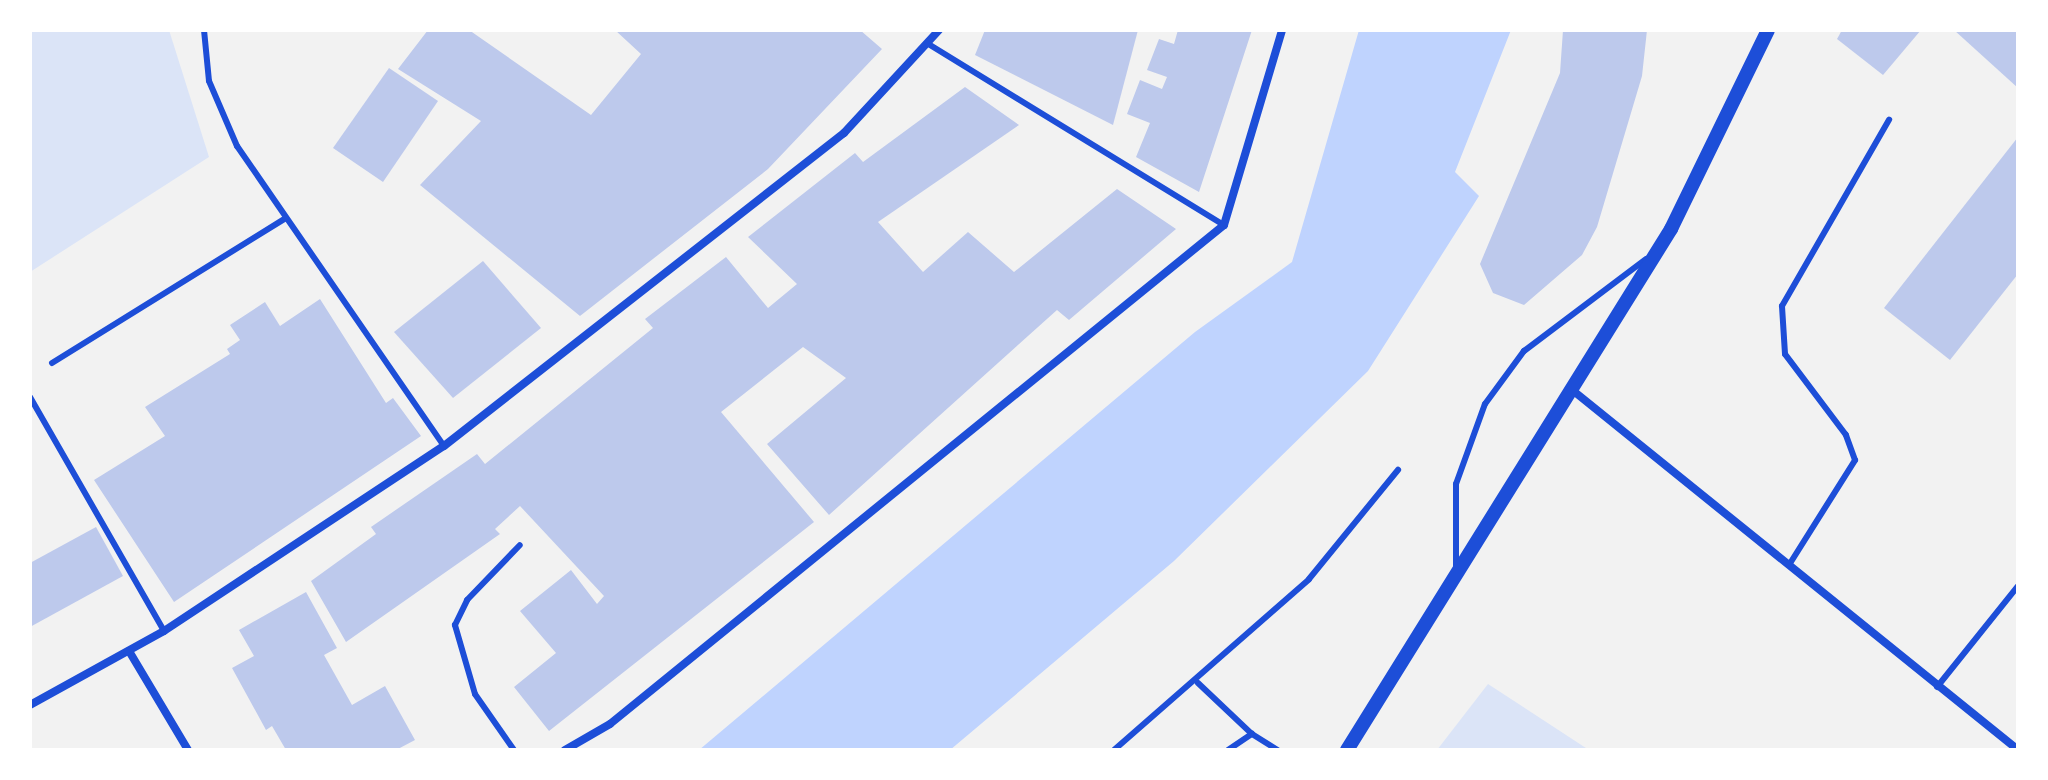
<!DOCTYPE html>
<style>
body{margin:0}
#map{position:relative;width:2048px;height:780px;overflow:hidden;background:#f2f2f2;font-family:Arial,sans-serif}
div>[style]{position:absolute}
.green>*{inset:0;background:#dbe4f7}
.water>*{inset:0;background:#bfd3fe}
.building>*{inset:0;background:#bdc9ec}
.service>*{height:6px;margin:-3px;padding:0 3px;transform-origin:3px;border-radius:3px;background:#1d4ed8}
.minor>*{height:8px;margin:-4px;padding:0 4px;transform-origin:4px;border-radius:4px;background:#1d4ed8}
.tertiary>*{height:14px;margin:-7px;padding:0 7px;transform-origin:7px;border-radius:7px;background:#1d4ed8}
span{translate:-50% -50%;white-space:nowrap;text-align:center;line-height:1.15;-webkit-text-stroke:8px #fff;paint-order:stroke}
.frame{position:absolute;inset:0;border:32px solid #fff;pointer-events:none}
</style>
<div id="map">
<div class="green">
<i style="clip-path:polygon(30px 30px,169px 30px,209px 157px,30px 272px)"></i>
<i style="clip-path:polygon(1488px 684px,1589px 750px,1437px 750px)"></i>
</div>
<div class="water">
<i style="clip-path:polygon(1359px 30px,1511px 30px,1455px 172px,1479px 196px,1368px 371px,1174px 561px,950px 750px,699px 750px,1195px 332px,1292px 262px)"></i>
</div>
<div class="building">
<i style="clip-path:polygon(428px 30px,469px 30px,591px 115px,641px 54px,615px 30px,860px 30px,882px 49px,768px 169px,580px 316px,420px 185px,481px 121px,398px 69px)"></i>
<i style="clip-path:polygon(985px 30px,1138px 30px,1113px 125px,975px 55px)"></i>
<i style="clip-path:polygon(1178px 30px,1252px 30px,1199px 192px,1136px 157px,1150px 123px,1127px 114px,1140px 80px,1162px 89px,1167px 77px,1147px 70px,1159px 39px,1174px 44px)"></i>
<i style="clip-path:polygon(1563px 30px,1647px 30px,1642px 76px,1597px 227px,1582px 255px,1524px 305px,1493px 293px,1480px 264px,1560px 73px)"></i>
<i style="clip-path:polygon(1842px 30px,1921px 30px,1883px 75px,1837px 39px)"></i>
<i style="clip-path:polygon(1954px 30px,2018px 30px,2018px 88px)"></i>
<i style="clip-path:polygon(389px 68px,438px 101px,383px 182px,333px 148px)"></i>
<i style="clip-path:polygon(965px 87px,1019px 125px,878px 222px,923px 272px,968px 232px,1014px 272px,1117px 189px,1176px 229px,1069px 320px,1057px 310px,829px 515px,767px 444px,846px 378px,803px 347px,721px 412px,814px 522px,549px 731px,514px 687px,556px 653px,520px 611px,571px 570px,597px 604px,604px 596px,520px 506px,495px 529px,500px 534px,346px 642px,311px 581px,376px 534px,371px 527px,477px 454px,485px 464px,653px 328px,645px 319px,726px 257px,768px 308px,797px 284px,748px 237px,855px 153px,863px 162px)"></i>
<i style="clip-path:polygon(2018px 137px,2018px 274px,1950px 360px,1884px 308px)"></i>
<i style="clip-path:polygon(483px 261px,541px 328px,453px 398px,394px 332px)"></i>
<i style="clip-path:polygon(320px 299px,386px 403px,393px 398px,421px 436px,174px 602px,94px 480px,165px 436px,145px 407px,230px 354px,227px 349px,240px 340px,230px 325px,265px 302px,280px 326px)"></i>
<i style="clip-path:polygon(96px 527px,123px 576px,30px 627px,30px 563px)"></i>
<i style="clip-path:polygon(306px 592px,337px 648px,324px 655px,352px 705px,385px 686px,415px 740px,396px 750px,286px 750px,272px 726px,266px 730px,232px 668px,254px 656px,239px 630px)"></i>
</div>
<div class="service">
<i style="left:204px;top:30px;width:51px;rotate:84.4deg"></i>
<i style="left:209px;top:81px;width:71px;rotate:66.7deg"></i>
<i style="left:237px;top:146px;width:364px;rotate:55.4deg"></i>
<i style="left:930px;top:45px;width:345px;rotate:31.5deg"></i>
<i style="left:52px;top:363px;width:275px;rotate:-31.8deg"></i>
<i style="left:30px;top:397px;width:270px;rotate:60.2deg"></i>
<i style="left:1789px;top:565px;width:124px;rotate:-57.8deg"></i>
<i style="left:1855px;top:460px;width:27px;rotate:-110deg"></i>
<i style="left:1846px;top:435px;width:101px;rotate:-127deg"></i>
<i style="left:1785px;top:354px;width:48px;rotate:-93.6deg"></i>
<i style="left:1782px;top:306px;width:215px;rotate:-60.1deg"></i>
<i style="left:1456px;top:569px;width:85px;rotate:-90deg"></i>
<i style="left:1456px;top:484px;width:85px;rotate:-70.1deg"></i>
<i style="left:1485px;top:404px;width:66px;rotate:-53.7deg"></i>
<i style="left:1524px;top:351px;width:153px;rotate:-37deg"></i>
<i style="left:1198px;top:683px;width:74px;rotate:43.4deg"></i>
<i style="left:1937px;top:687px;width:129px;rotate:-51.3deg"></i>
<i style="left:514px;top:750px;width:68px;rotate:-124.9deg"></i>
<i style="left:475px;top:694px;width:72px;rotate:-106.2deg"></i>
<i style="left:455px;top:625px;width:28px;rotate:-64deg"></i>
<i style="left:467px;top:600px;width:76px;rotate:-46.1deg"></i>
<i style="left:1114px;top:750px;width:259px;rotate:-41.2deg"></i>
<i style="left:1309px;top:579px;width:141px;rotate:-50.8deg"></i>
<i style="left:1228px;top:750px;width:29px;rotate:-34deg"></i>
<i style="left:1252px;top:734px;width:31px;rotate:32deg"></i>
</div>
<div class="minor">
<i style="left:1571px;top:389px;width:575px;rotate:38.92deg"></i>
<i style="left:129px;top:651px;width:115px;rotate:59.2deg"></i>
<i style="left:30px;top:705px;width:153px;rotate:-28.9deg"></i>
<i style="left:164px;top:631px;width:336px;rotate:-33.5deg"></i>
<i style="left:444px;top:446px;width:508px;rotate:-38.04deg"></i>
<i style="left:844px;top:133px;width:140px;rotate:-47.3deg"></i>
<i style="left:565px;top:750px;width:52px;rotate:-30deg"></i>
<i style="left:610px;top:724px;width:791px;rotate:-39.1deg"></i>
<i style="left:1224px;top:225px;width:203px;rotate:-73.4deg"></i>
</div>
<div class="tertiary">
<i style="left:1347px;top:750px;width:614px;rotate:-58.12deg"></i>
<i style="left:1671px;top:229px;width:221px;rotate:-64deg"></i>
</div>
<div class="frame"></div>
</div>
